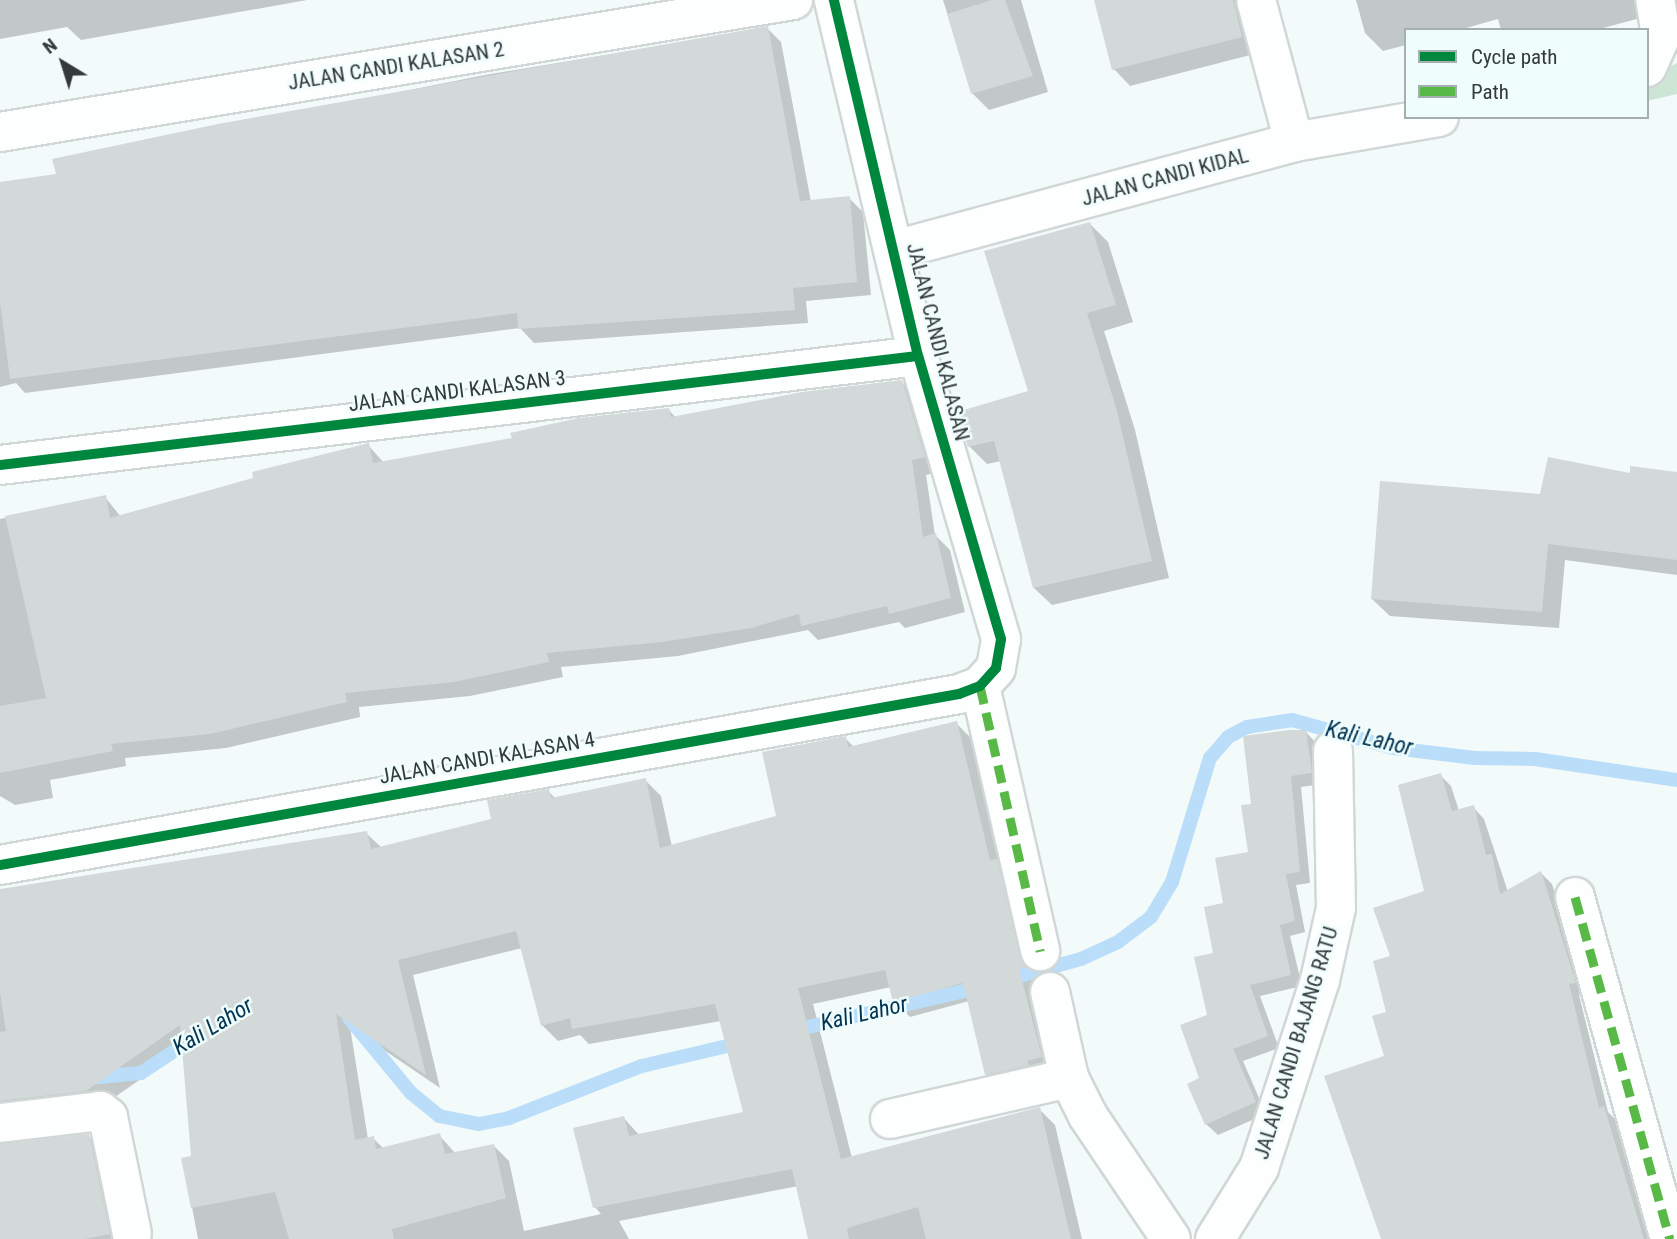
<!DOCTYPE html>
<style>
body{margin:0}
#map{position:relative;width:1677px;height:1239px;overflow:hidden;background:#f3fafa;font-family:"Roboto Condensed",sans-serif}
div>[style]{position:absolute}
.green>*{inset:0;background:#cce5d5}
.shadow>*{inset:0;background:#0003}
.stream>*{height:14px;margin:-7px;padding:0 7px;transform-origin:7px;border-radius:7px;background:#badef9}
.building>*{inset:0;background:#d3d8d8}
.roads{filter:drop-shadow(2px 0 #d1d7d7) drop-shadow(-2px 0 #d1d7d7) drop-shadow(0 2px #d1d7d7) drop-shadow(0 -2px #d1d7d7)}
.minor>*{height:38px;margin:-19px;padding:0 19px;transform-origin:19px;border-radius:19px;background:#fdfefe}
.quiet>*{height:9px;margin-top:-4.5px;transform-origin:0;background:repeating-linear-gradient(90deg,#58b947 0 18px,transparent 0 27px)}
.cycleway>*{height:10px;margin:-5px;padding:0 5px;transform-origin:5px;border-radius:5px;background:#00873e}
span{translate:-50% -50%;white-space:nowrap;text-align:center;line-height:1.15;-webkit-text-stroke:5px #f0fdfd;paint-order:stroke}
.street-label{font-size:21px;color:#343939}
.water-label{font-size:23px;color:#013452;font-style:italic}
.legend{position:absolute;left:1404px;top:28px;width:245px;height:91px;box-sizing:border-box;background:#f0fdfd;border:2px solid #a5afaf;margin:0;padding:9px 12px;list-style:none;font-size:21px;color:#343939}
.legend li{display:flex;align-items:center;gap:14px;height:35px}
.legend b{width:35px;border:2px solid #a5afaf}
.north{position:absolute;left:28px;top:28px;width:70px;height:70px;-webkit-text-stroke:5px #f0fdfd;paint-order:stroke;rotate:322deg;font-size:19px;font-weight:700;line-height:28px;text-align:center;color:#343939}
.north::after{content:'';display:block;margin:auto;width:24px;height:32px;background:#343939;clip-path:polygon(50% 0,100% 100%,50% 72%,0 100%)}
</style>
<div id="map">
<div class="green">
<i style="clip-path:polygon(1677px 63px,1677px 94px,1647px 101px,1647px 78px)"></i>
</div>
<div class="shadow">
<i style="clip-path:polygon(0 0,307px 0,81px 40px,67px 27px,0 39px)"></i>
<i style="clip-path:polygon(943px 0,1021px 0,1048px 92px,989px 110px,973px 94px)"></i>
<i style="clip-path:polygon(1096px 0,1244px 0,1258px 53px,1130px 86px,1114px 69px)"></i>
<i style="clip-path:polygon(1356px 0,1648px 0,1651px 15px,1596px 30px,1501px 30px,1498px 19px,1459px 30px,1406px 30px,1406px 45px,1383px 51px,1365px 33px)"></i>
<i style="clip-path:polygon(767px 28px,781px 42px,811px 202px,849px 198px,863px 212px,871px 295px,806px 301px,808px 323px,534px 343px,520px 328px,25px 393px,16px 383px,0 387px,0 184px,58px 176px,55px 160px,485px 75px)"></i>
<i style="clip-path:polygon(1090px 224px,1108px 242px,1133px 322px,1104px 331px,1135px 430px,1169px 578px,1052px 605px,1034px 588px,1001px 461px,987px 464px,969px 446px,1030px 392px)"></i>
<i style="clip-path:polygon(902px 382px,917px 397px,939px 472px,926px 475px,935px 535px,950px 550px,965px 612px,905px 628px,899px 622px,818px 640px,808px 630px,678px 656px,561px 667px,563px 677px,470px 696px,359px 707px,360px 717px,226px 748px,125px 758px,126px 766px,50px 780px,53px 798px,15px 805px,0 796px,0 519px,105px 497px,121px 517px,368px 445px,384px 463px,668px 409px,676px 418px)"></i>
<i style="clip-path:polygon(1677px 474px,1677px 575px,1565px 560px,1559px 628px,1390px 616px,1372px 599px,1542px 496px,1631px 475px)"></i>
<i style="clip-path:polygon(evenodd,956px 723px,972px 739px,1012px 877px,1040px 982px,1057px 1072px,1003px 1090px,987px 1074px,969px 1001px,910px 1017px,894px 1001px,891px 987px,813px 1004px,852px 1158px,1039px 1109px,1055px 1125px,1082px 1239px,810px 1239px,798px 1186px,619px 1221px,629px 1239px,198px 1239px,183px 1159px,193px 1157px,184px 1049px,102px 1106px,0 1127px,0 891px,366px 833px,382px 848px,493px 821px,548px 791px,556px 799px,645px 780px,661px 796px,672px 847px,778px 818px,845px 738px,854px 747px,956px 723px,522px 948px,542px 1025px,558px 1041px,580px 1035px,589px 1044px,721px 1021px,745px 1114px,640px 1136px,623px 1117px,595px 1207px,601px 1214px,524px 1231px,509px 1161px,493px 1145px,456px 1154px,439px 1135px,384px 1149px,373px 1138px,368px 1139px,350px 1027px,440px 1088px,413px 975px,522px 948px)"></i>
<i style="clip-path:polygon(1305px 731px,1316px 743px,1322px 784px,1301px 787px,1310px 883px,1296px 885px,1305px 932px,1290px 936px,1302px 986px,1260px 996px,1279px 1048px,1243px 1061px,1266px 1114px,1218px 1135px,1206px 1124px,1201px 1079px,1225px 904px,1250px 853px,1253px 805px)"></i>
<i style="clip-path:polygon(1440px 775px,1451px 786px,1459px 811px,1473px 807px,1484px 819px,1508px 892px,1541px 873px,1552px 884px,1586px 994px,1579px 995px,1608px 1112px,1615px 1119px,1650px 1239px,1383px 1239px,1393px 957px,1426px 892px)"></i>
<i style="clip-path:polygon(88px 1136px,104px 1152px,123px 1239px,0 1239px,0 1144px)"></i>
</div>
<div class="stream">
<i style="left:1002px;top:981px;width:82px;rotate:-15.6deg"></i>
<i style="left:1081px;top:959px;width:41px;rotate:-24.7deg"></i>
<i style="left:1118px;top:942px;width:41px;rotate:-37.1deg"></i>
<i style="left:1151px;top:917px;width:41px;rotate:-59deg"></i>
<i style="left:1172px;top:882px;width:130px;rotate:-73deg"></i>
<i style="left:1210px;top:758px;width:28px;rotate:-49deg"></i>
<i style="left:1228px;top:737px;width:21px;rotate:-28deg"></i>
<i style="left:1247px;top:727px;width:46px;rotate:-8.8deg"></i>
<i style="left:1292px;top:720px;width:105px;rotate:15.5deg"></i>
<i style="left:1393px;top:748px;width:82px;rotate:7deg"></i>
<i style="left:1474px;top:758px;width:61px;rotate:0.9deg"></i>
<i style="left:1535px;top:759px;width:144px;rotate:8.4deg"></i>
<i style="left:349px;top:1018px;width:97px;rotate:50.4deg"></i>
<i style="left:411px;top:1093px;width:36px;rotate:39deg"></i>
<i style="left:439px;top:1116px;width:41px;rotate:11.3deg"></i>
<i style="left:479px;top:1124px;width:31px;rotate:-11deg"></i>
<i style="left:509px;top:1118px;width:143px;rotate:-21.4deg"></i>
<i style="left:642px;top:1066px;width:105px;rotate:-13.2deg"></i>
<i style="left:791px;top:1031px;width:196px;rotate:-13deg"></i>
<i style="left:89px;top:1078px;width:52px;rotate:-5.5deg"></i>
<i style="left:141px;top:1073px;width:67px;rotate:-33.5deg"></i>
</div>
<div class="building">
<i style="clip-path:polygon(992px 0,1005px 0,1033px 76px,971px 94px,947px 14px)"></i>
<i style="clip-path:polygon(1094px 0,1233px 0,1242px 37px,1112px 70px)"></i>
<i style="clip-path:polygon(768px 26px,800px 201px,850px 196px,857px 282px,793px 288px,795px 310px,518px 329px,517px 313px,10px 379px,0 302px,0 182px,56px 174px,52px 159px,218px 124px)"></i>
<i style="clip-path:polygon(1090px 222px,1116px 305px,1087px 313px,1117px 411px,1152px 561px,1033px 588px,994px 441px,968px 447px,957px 412px,1028px 391px,984px 251px)"></i>
<i style="clip-path:polygon(902px 380px,925px 457px,912px 460px,923px 537px,936px 533px,951px 598px,889px 614px,887px 606px,801px 626px,799px 614px,751px 628px,662px 642px,547px 653px,549px 662px,454px 682px,345px 693px,347px 702px,210px 734px,111px 744px,113px 751px,0 773px,0 706px,46px 698px,5px 516px,106px 495px,110px 518px,253px 478px,252px 472px,369px 443px,373px 463px,512px 438px,510px 433px,579px 418px,669px 408px,671px 417px,802px 392px)"></i>
<i style="clip-path:polygon(1548px 457px,1630px 473px,1630px 466px,1677px 472px,1677px 560px,1548px 544px,1542px 612px,1371px 599px,1380px 481px,1540px 494px)"></i>
<i style="clip-path:polygon(957px 721px,990px 860px,997px 859px,1025px 967px,1019px 969px,1042px 1057px,1027px 1061px,1029px 1065px,985px 1075px,963px 983px,893px 1002px,885px 970px,798px 988px,841px 1159px,1040px 1107px,1071px 1239px,926px 1239px,918px 1207px,847px 1228px,849px 1239px,808px 1239px,792px 1169px,593px 1208px,573px 1128px,624px 1116px,629px 1136px,743px 1112px,715px 1004px,572px 1029px,570px 1018px,541px 1026px,516px 931px,398px 960px,426px 1075px,336px 1014px,355px 1140px,374px 1136px,376px 1149px,440px 1133px,445px 1154px,494px 1144px,506px 1198px,392px 1229px,394px 1239px,289px 1239px,275px 1192px,191px 1208px,181px 1158px,191px 1156px,180px 1025px,86px 1091px,0 1101px,0 1032px,6px 1031px,0 993px,0 889px,367px 831px,371px 849px,491px 819px,487px 800px,549px 789px,551px 798px,646px 778px,660px 848px,776px 816px,762px 752px,846px 736px,848px 747px)"></i>
<i style="clip-path:polygon(1289px 730px,1306px 730px,1312px 773px,1291px 776px,1300px 872px,1286px 874px,1295px 921px,1280px 925px,1291px 975px,1250px 985px,1268px 1036px,1233px 1049px,1256px 1102px,1205px 1125px,1187px 1084px,1199px 1078px,1180px 1025px,1207px 1015px,1194px 957px,1213px 953px,1204px 907px,1223px 903px,1215px 858px,1248px 852px,1241px 805px,1251px 804px,1243px 736px)"></i>
<i style="clip-path:polygon(1441px 773px,1452px 811px,1474px 805px,1486px 855px,1492px 854px,1500px 894px,1541px 871px,1576px 983px,1569px 984px,1599px 1108px,1604px 1106px,1644px 1239px,1381px 1239px,1324px 1076px,1384px 1056px,1372px 1016px,1386px 1012px,1373px 961px,1390px 956px,1373px 908px,1424px 891px,1398px 785px)"></i>
<i style="clip-path:polygon(89px 1134px,110px 1234px,85px 1239px,0 1239px,0 1144px)"></i>
</div>
<div class="roads">
<div class="minor">
<i style="left:1256px;top:0;width:147px;rotate:75deg"></i>
<i style="left:1647px;top:67px;width:34px;rotate:-66deg"></i>
<i style="left:1661px;top:36px;width:36px;rotate:-99deg"></i>
<i style="left:0;top:132px;width:804px;rotate:-9.45deg"></i>
<i style="left:895px;top:250px;width:413px;rotate:-15.1deg"></i>
<i style="left:1294px;top:142px;width:147px;rotate:-9.8deg"></i>
<i style="left:0;top:465px;width:924px;rotate:-6.77deg"></i>
<i style="left:980px;top:686px;width:272px;rotate:77.2deg"></i>
<i style="left:0;top:865px;width:974px;rotate:-10.11deg"></i>
<i style="left:959px;top:694px;width:22px;rotate:-21deg"></i>
<i style="left:980px;top:686px;width:24px;rotate:-48deg"></i>
<i style="left:996px;top:668px;width:29px;rotate:-80deg"></i>
<i style="left:1001px;top:639px;width:295px;rotate:-106.3deg"></i>
<i style="left:918px;top:356px;width:366px;rotate:-103.3deg"></i>
<i style="left:1575px;top:897px;width:355px;rotate:74.5deg"></i>
<i style="left:1050px;top:992px;width:88px;rotate:77.5deg"></i>
<i style="left:1069px;top:1078px;width:42px;rotate:63.4deg"></i>
<i style="left:1088px;top:1116px;width:148px;rotate:56deg"></i>
<i style="left:890px;top:1119px;width:184px;rotate:-12.9deg"></i>
<i style="left:0;top:1123px;width:101px;rotate:-6.8deg"></i>
<i style="left:100px;top:1111px;width:10px;rotate:37deg"></i>
<i style="left:108px;top:1117px;width:119px;rotate:78.4deg"></i>
<i style="left:1215px;top:1239px;width:84px;rotate:-58.2deg"></i>
<i style="left:1259px;top:1168px;width:198px;rotate:-72deg"></i>
<i style="left:1320px;top:980px;width:74px;rotate:-77.5deg"></i>
<i style="left:1336px;top:908px;width:157px;rotate:-91.1deg"></i>
</div>
</div>
<div class="quiet">
<i style="left:980px;top:686px;width:272px;rotate:77.2deg"></i>
<i style="left:1575px;top:897px;width:355px;rotate:74.5deg"></i>
</div>
<div class="cycleway">
<i style="left:0;top:465px;width:924px;rotate:-6.77deg"></i>
<i style="left:0;top:865px;width:974px;rotate:-10.11deg"></i>
<i style="left:959px;top:694px;width:22px;rotate:-21deg"></i>
<i style="left:980px;top:686px;width:24px;rotate:-48deg"></i>
<i style="left:996px;top:668px;width:29px;rotate:-80deg"></i>
<i style="left:1001px;top:639px;width:295px;rotate:-106.3deg"></i>
<i style="left:918px;top:356px;width:366px;rotate:-103.3deg"></i>
</div>
<div class="street-label">
<span style="left:396px;top:66px;rotate:-9deg">JALAN CANDI KALASAN 2</span>
<span style="left:1165px;top:177px;rotate:-15deg">JALAN CANDI KIDAL</span>
<span style="left:938px;top:342px;rotate:76deg">JALAN CANDI KALASAN</span>
<span style="left:457px;top:391px;rotate:-7deg">JALAN CANDI KALASAN 3</span>
<span style="left:487px;top:758px;rotate:-10deg">JALAN CANDI KALASAN 4</span>
<span style="left:1296px;top:1043px;rotate:-73deg">JALAN CANDI BAJANG RATU</span>
</div>
<div class="water-label">
<span style="left:1369px;top:739px;rotate:13deg">Kali Lahor</span>
<span style="left:864px;top:1014px;rotate:-13deg">Kali Lahor</span>
<span style="left:213px;top:1027px;rotate:-31deg">Kali Lahor</span>
</div>
<ul class="legend">
<li><b style="height:9px;background:#00873e"></b>Cycle path</li>
<li><b style="height:9px;background:#58b947"></b>Path</li>
</ul>
<div class="north">N</div>
</div>
